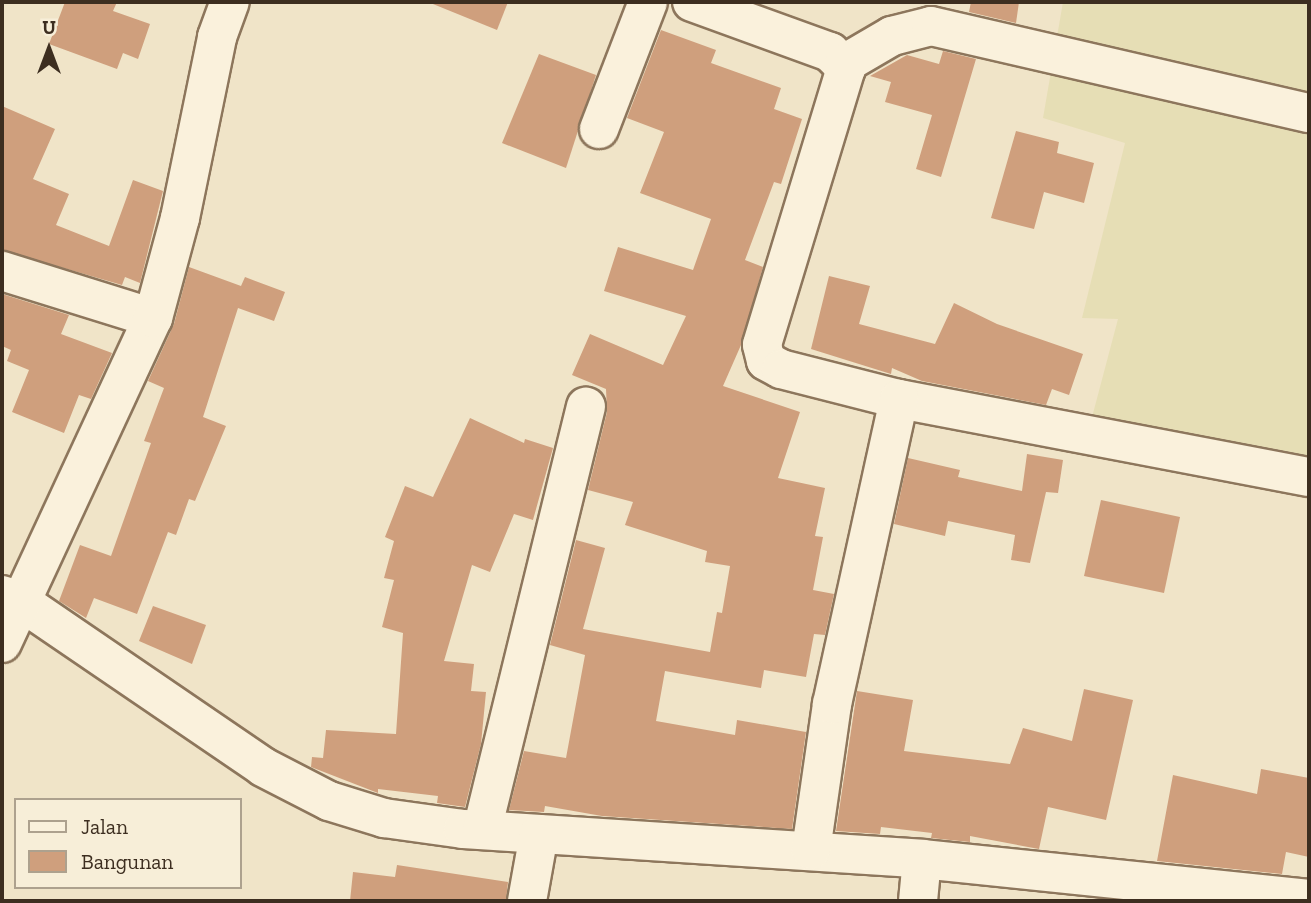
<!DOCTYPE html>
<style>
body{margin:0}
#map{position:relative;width:1311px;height:903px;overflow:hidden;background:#f0e4c8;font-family:"Zilla Slab",serif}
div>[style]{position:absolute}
.farmland>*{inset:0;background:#e6deb5}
.building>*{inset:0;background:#cf9f7d}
.roads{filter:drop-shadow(2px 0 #8d765c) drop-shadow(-2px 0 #8d765c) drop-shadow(0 2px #8d765c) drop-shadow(0 -2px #8d765c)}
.minor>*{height:38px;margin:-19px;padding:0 19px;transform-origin:19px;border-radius:19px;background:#faf1dc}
span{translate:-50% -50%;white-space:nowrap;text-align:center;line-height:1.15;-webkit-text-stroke:7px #f7eed8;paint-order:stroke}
.frame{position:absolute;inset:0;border:4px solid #3d2e20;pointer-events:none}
.legend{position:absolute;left:14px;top:798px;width:228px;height:91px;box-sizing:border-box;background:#f7eed8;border:2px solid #ada18e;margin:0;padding:9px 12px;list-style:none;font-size:21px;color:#3d2e20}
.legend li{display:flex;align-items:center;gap:14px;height:35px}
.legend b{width:35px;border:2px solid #ada18e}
.north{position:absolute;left:14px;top:14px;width:70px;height:70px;-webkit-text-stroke:5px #f7eed8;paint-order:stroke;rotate:0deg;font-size:19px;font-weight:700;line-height:28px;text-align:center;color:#3d2e20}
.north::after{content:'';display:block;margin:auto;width:24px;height:32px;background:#3d2e20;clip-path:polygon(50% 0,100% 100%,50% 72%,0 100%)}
</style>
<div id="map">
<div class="farmland">
<i style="clip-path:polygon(1063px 2px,1309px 2px,1309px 458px,1091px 421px,1118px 319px,1082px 318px,1125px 143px,1043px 118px)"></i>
</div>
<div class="building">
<i style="clip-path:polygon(65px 2px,117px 2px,113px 11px,150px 24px,138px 59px,123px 53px,117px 69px,49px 44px)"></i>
<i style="clip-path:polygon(428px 2px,508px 2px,497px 30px)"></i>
<i style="clip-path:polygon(971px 2px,1019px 2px,1016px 23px,969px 12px)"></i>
<i style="clip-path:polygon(661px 30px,716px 50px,711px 63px,781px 88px,774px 109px,802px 119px,781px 184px,774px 182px,745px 260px,763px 267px,741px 345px,723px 386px,800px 412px,778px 478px,825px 488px,815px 536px,823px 537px,813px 590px,834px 594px,825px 635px,814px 634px,806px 677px,764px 670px,761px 688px,665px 671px,656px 721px,735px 735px,737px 720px,806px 732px,792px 829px,602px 816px,545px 806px,544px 812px,509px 810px,524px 751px,566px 758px,585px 655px,550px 645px,576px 540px,605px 548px,583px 629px,710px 652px,717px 612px,722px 613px,730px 566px,705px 562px,707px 551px,625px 525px,633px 502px,588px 490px,607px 412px,606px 389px,572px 375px,590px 334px,663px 365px,686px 316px,604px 291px,618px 247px,693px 270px,711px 219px,640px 193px,664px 132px,627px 118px)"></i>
<i style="clip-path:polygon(943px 51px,976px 59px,941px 177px,916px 169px,932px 115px,885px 102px,891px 82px,870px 76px,907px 55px,939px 64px)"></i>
<i style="clip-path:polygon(539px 54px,596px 75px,566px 168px,502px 143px)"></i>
<i style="clip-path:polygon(2px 106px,55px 129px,33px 179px,69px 194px,56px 225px,109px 246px,133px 180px,163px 191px,140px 283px,125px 277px,122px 285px,2px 250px)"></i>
<i style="clip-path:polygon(1016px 131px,1059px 142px,1057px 153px,1094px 163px,1084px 203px,1044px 192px,1034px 229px,991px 218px)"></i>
<i style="clip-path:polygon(189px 267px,241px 286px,245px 277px,285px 292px,274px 321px,238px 308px,203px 417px,226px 426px,195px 501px,189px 499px,176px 535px,168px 532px,137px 614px,94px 598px,86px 618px,59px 601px,80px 545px,111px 556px,151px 443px,144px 441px,164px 388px,148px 381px,174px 324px)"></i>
<i style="clip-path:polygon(829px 276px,870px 286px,859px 324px,935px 344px,954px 303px,997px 324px,1083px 354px,1069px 395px,1052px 389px,1046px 405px,922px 381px,892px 368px,891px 374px,811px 349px)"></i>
<i style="clip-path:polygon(2px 294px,69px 315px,61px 334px,112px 353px,91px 399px,79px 395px,64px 433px,12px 412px,29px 370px,7px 361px,11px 350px,2px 346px)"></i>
<i style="clip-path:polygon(470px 418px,524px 443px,525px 439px,553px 448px,533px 520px,514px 514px,490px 572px,472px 565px,444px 661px,474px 664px,471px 691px,486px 692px,481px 744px,465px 807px,437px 803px,438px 796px,378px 789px,378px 793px,311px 767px,312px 757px,323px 758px,326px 730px,396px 734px,403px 633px,382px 627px,394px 580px,384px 578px,394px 541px,385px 537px,405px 486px,433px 497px)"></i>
<i style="clip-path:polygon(1027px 454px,1063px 460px,1058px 493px,1046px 492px,1030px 563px,1011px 560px,1015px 535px,948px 521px,945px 536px,894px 524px,908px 458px,960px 470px,958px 477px,1022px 491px)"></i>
<i style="clip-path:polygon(1101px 500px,1180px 517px,1164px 593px,1084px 576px)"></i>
<i style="clip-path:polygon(153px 606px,206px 625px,192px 664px,139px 641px)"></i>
<i style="clip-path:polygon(1084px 689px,1133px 700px,1106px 820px,1048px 807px,1039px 849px,970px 836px,970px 842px,931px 838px,932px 833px,881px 827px,880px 834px,836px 831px,857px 691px,913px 700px,904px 751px,1010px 764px,1023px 728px,1072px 741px)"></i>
<i style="clip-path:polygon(1261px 769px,1309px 778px,1309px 857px,1286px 852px,1282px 874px,1157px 861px,1173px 775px,1257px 794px)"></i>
<i style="clip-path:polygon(397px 865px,508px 882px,506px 901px,350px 901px,353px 872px,395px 877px)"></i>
</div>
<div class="roads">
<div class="minor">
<i style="left:692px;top:2px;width:147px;rotate:19.9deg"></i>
<i style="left:830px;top:52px;width:23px;rotate:45deg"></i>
<i style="left:846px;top:68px;width:289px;rotate:106.9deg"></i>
<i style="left:762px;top:345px;width:16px;rotate:76deg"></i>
<i style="left:766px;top:361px;width:17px;rotate:28deg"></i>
<i style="left:781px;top:369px;width:122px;rotate:14.3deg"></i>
<i style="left:899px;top:399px;width:417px;rotate:10.8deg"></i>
<i style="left:844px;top:64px;width:56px;rotate:-30.3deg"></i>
<i style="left:892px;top:36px;width:40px;rotate:-14.4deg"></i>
<i style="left:931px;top:26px;width:388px;rotate:13deg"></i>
<i style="left:599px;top:129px;width:136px;rotate:-68.9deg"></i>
<i style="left:2px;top:271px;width:158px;rotate:17.3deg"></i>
<i style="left:2px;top:595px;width:19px;rotate:18deg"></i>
<i style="left:20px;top:601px;width:294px;rotate:34.3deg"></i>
<i style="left:263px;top:767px;width:74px;rotate:27.3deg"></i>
<i style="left:329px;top:801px;width:58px;rotate:17.2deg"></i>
<i style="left:384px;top:818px;width:80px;rotate:7.9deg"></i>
<i style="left:463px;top:829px;width:460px;rotate:3.7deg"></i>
<i style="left:922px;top:859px;width:389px;rotate:5.9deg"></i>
<i style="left:2px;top:643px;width:358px;rotate:-65.1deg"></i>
<i style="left:153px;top:318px;width:104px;rotate:-74.9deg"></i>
<i style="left:180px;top:218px;width:185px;rotate:-78.4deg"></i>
<i style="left:217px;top:37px;width:37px;rotate:-70deg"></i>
<i style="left:482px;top:830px;width:436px;rotate:-76.2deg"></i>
<i style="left:811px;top:850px;width:148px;rotate:-81.8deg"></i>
<i style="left:832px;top:704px;width:312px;rotate:-77.6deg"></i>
<i style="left:527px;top:901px;width:68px;rotate:-79.8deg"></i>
<i style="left:918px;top:901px;width:42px;rotate:-84.6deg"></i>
</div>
</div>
<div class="frame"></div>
<ul class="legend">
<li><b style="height:9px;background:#faf1dc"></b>Jalan</li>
<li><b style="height:19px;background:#cf9f7d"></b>Bangunan</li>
</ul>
<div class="north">U</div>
</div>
